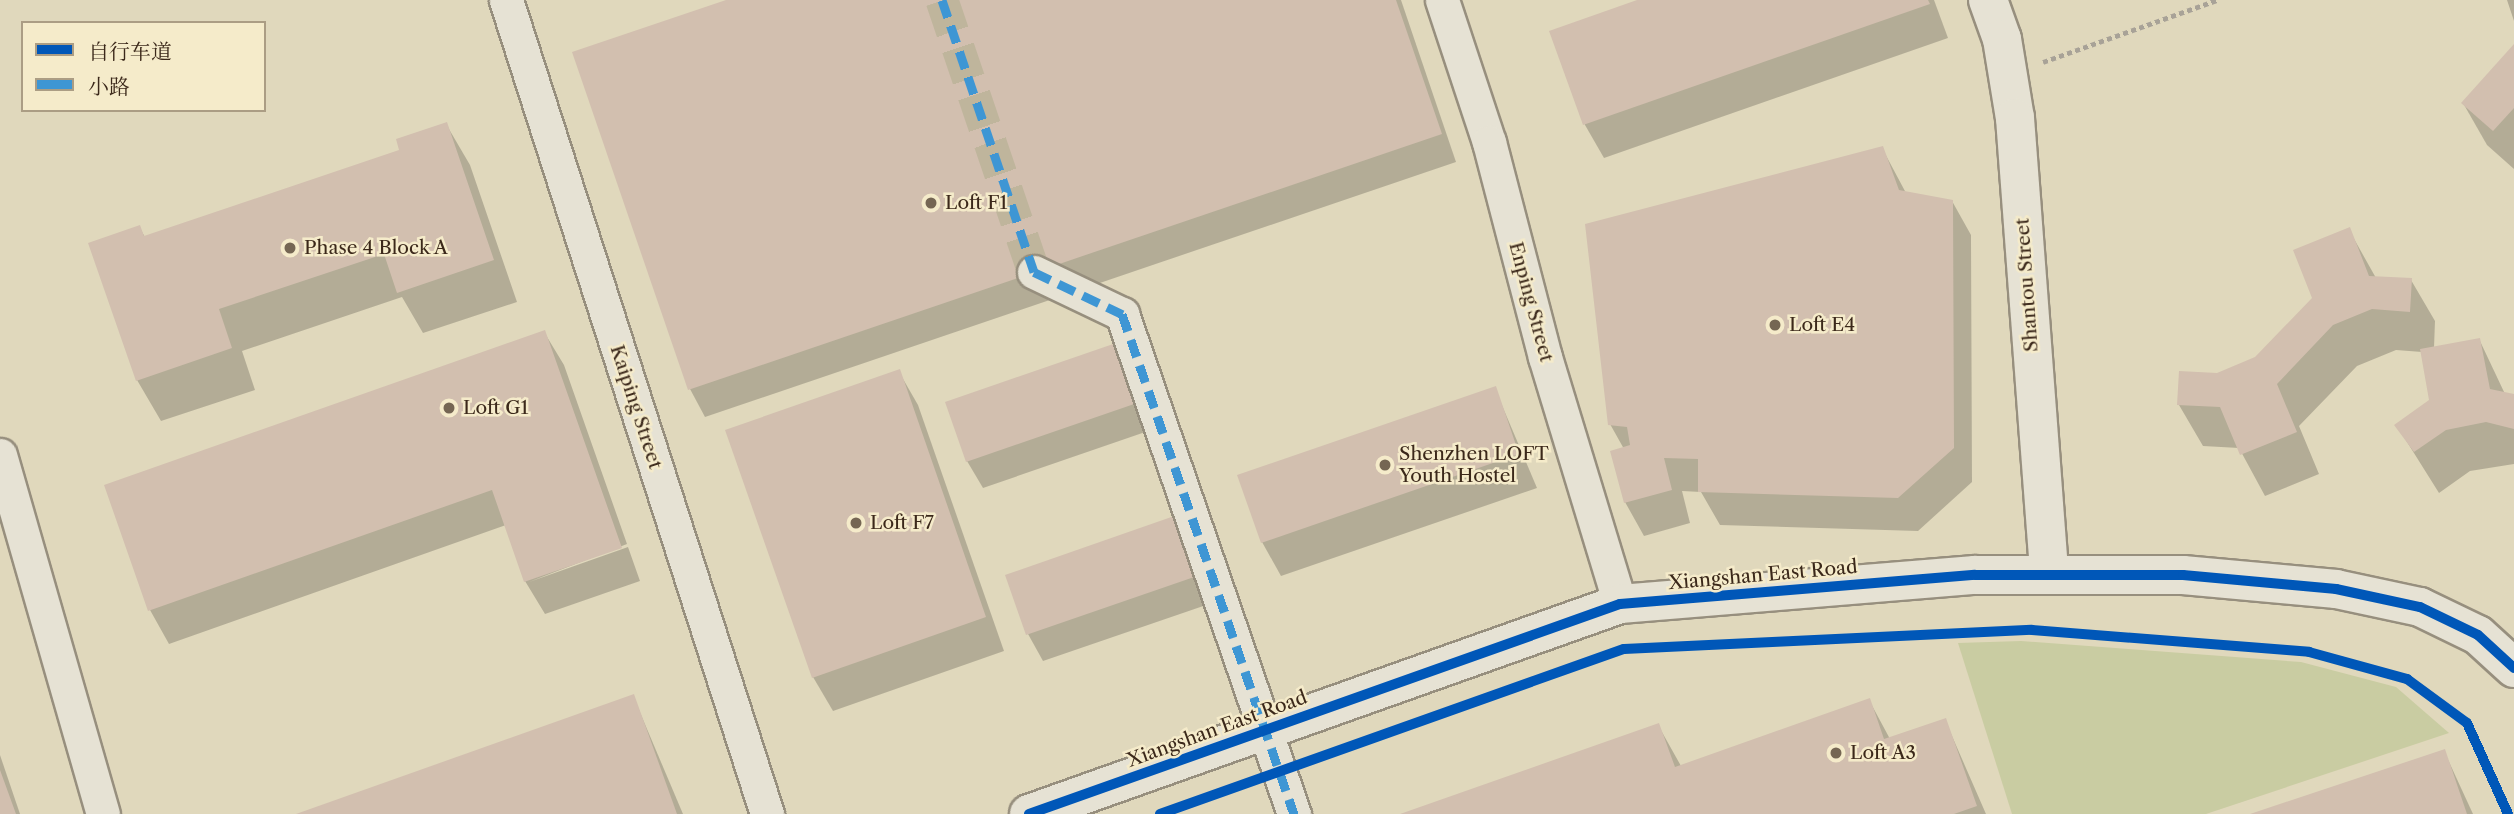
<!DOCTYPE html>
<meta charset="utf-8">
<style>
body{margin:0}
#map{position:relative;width:2514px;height:814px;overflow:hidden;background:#e0d8bc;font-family:"Libre Caslon Text","Noto Serif SC",serif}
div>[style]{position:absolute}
.green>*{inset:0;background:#c9cca2}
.shadow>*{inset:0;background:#0003}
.building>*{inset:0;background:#d2bfaf}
.street-tunnel>*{height:33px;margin-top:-16.5px;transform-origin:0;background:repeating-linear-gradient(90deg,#bfb59c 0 33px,transparent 0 50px)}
.path>*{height:4.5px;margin-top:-2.25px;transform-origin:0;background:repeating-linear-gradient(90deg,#a8a297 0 5px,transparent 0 8.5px)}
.roads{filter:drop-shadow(2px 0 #978f7e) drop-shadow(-2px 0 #978f7e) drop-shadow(0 2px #978f7e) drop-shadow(0 -2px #978f7e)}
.street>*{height:33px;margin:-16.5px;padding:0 16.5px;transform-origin:16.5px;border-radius:16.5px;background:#e6e2d4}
.secondary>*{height:38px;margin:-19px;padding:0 19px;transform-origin:19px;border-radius:19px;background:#e6e2d4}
.quiet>*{height:9px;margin-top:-4.5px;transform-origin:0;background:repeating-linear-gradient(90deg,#3e96d4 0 18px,transparent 0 27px)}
.cycleway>*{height:10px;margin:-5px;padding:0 5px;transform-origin:5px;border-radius:5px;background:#0057b8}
.dots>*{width:19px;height:19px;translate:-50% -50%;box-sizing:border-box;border:4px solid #f5ebca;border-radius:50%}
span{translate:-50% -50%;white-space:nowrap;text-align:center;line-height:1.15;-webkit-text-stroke:5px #f5ebca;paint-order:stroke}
.poi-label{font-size:19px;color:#3b281a}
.left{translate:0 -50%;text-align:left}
.street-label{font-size:19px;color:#3b281a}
.legend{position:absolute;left:21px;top:21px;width:245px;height:91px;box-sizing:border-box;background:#f5ebca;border:2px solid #ab9d84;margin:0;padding:9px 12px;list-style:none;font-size:21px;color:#3b281a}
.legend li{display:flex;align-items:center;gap:14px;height:35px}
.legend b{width:35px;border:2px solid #ab9d84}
</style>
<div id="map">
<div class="green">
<i style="clip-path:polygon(2021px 641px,2301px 662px,2396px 687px,2449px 733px,2206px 814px,2012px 814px,1958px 643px)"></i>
</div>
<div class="shadow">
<i style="clip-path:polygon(731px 0,1401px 0,1456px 162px,705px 417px,690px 389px,575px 53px)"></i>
<i style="clip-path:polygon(1642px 0,1934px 0,1948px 38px,1604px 158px,1585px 125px,1552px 32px)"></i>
<i style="clip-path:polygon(2507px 0,2514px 0,2514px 21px)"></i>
<i style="clip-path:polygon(2514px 46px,2514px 169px,2487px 145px,2463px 103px)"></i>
<i style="clip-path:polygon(446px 124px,470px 165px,517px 302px,423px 333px,402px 297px,242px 351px,255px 390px,161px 421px,137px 380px,139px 227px,145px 237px,401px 151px)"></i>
<i style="clip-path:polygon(1882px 148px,1906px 193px,1952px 201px,1971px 235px,1972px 482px,1918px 531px,1720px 525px,1701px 492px,1682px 491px,1690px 523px,1644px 536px,1625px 502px,1624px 449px,1610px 424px)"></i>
<i style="clip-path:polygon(2349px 230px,2376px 278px,2411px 280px,2435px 321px,2434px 348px,2479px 339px,2505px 394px,2514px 396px,2514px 464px,2470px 471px,2439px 493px,2397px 426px,2431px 401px,2422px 352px,2396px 350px,2357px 366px,2299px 426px,2319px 474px,2265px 496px,2239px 448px,2203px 446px,2179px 405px,2218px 375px,2256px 359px,2314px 299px)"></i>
<i style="clip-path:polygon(544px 332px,564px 365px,627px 544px,529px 582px,628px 547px,640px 581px,545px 614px,525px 581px,506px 525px,169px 644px,150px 610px,106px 486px)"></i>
<i style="clip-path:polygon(1118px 344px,1154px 429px,983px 488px,967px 461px)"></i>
<i style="clip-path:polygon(899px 372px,918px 405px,1004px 651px,833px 711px,813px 677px)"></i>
<i style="clip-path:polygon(1495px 389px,1537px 488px,1281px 576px,1262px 542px)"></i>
<i style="clip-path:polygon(1179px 516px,1215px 602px,1043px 661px,1028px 634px)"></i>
<i style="clip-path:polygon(633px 696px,683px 814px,300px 814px)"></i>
<i style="clip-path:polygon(1869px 700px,1890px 739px,1945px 720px,1986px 814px,1405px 814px,1658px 725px,1681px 766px)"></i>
<i style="clip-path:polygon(2444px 751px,2473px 814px,2254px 814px)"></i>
<i style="clip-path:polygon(0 755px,20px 814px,0 814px)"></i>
</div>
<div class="building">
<i style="clip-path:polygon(726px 0,1396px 0,1442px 134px,688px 390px,572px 52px)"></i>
<i style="clip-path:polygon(1637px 0,1928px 0,1930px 4px,1583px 125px,1549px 31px)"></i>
<i style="clip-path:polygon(2514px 44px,2514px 108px,2493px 131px,2461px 103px)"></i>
<i style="clip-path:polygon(447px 122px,494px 260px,397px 293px,384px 254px,219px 309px,232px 348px,136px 381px,88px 243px,140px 225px,144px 236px,399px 150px,396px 139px)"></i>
<i style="clip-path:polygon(1883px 146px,1899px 190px,1953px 200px,1954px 448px,1898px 498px,1698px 492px,1698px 459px,1664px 458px,1672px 490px,1624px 503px,1610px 451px,1630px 445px,1627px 427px,1608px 425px,1585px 224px)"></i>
<i style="clip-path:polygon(2350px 227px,2369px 276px,2412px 278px,2410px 312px,2372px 309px,2333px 325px,2277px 384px,2297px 432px,2240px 455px,2220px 407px,2177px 405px,2179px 371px,2217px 373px,2255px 357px,2312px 298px,2293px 250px)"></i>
<i style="clip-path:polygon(545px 330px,622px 548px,524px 582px,492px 490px,148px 611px,104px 485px)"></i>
<i style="clip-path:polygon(2480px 338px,2490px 389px,2514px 394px,2514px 429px,2486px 422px,2446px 430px,2414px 452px,2394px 425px,2429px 400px,2420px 349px)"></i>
<i style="clip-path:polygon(1119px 342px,1140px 402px,966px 462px,945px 402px)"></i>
<i style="clip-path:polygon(900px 369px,986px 617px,812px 678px,725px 430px)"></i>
<i style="clip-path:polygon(1496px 386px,1519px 454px,1261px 543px,1237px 475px)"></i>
<i style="clip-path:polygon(1180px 514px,1200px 575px,1026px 635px,1005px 575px)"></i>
<i style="clip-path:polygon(634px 694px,677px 814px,296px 814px)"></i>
<i style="clip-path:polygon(1870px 698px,1884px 739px,1946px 718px,1977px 806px,1954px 814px,1400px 814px,1659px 723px,1675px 767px)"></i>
<i style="clip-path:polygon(2445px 749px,2467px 814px,2250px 814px)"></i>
<i style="clip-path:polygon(0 770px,16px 814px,0 814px)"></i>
</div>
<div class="street-tunnel">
<i style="left:942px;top:0;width:287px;rotate:71.3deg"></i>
</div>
<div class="path">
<i style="left:2043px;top:62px;width:185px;rotate:-19.6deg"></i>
</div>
<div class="roads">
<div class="street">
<i style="left:506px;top:0;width:855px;rotate:72.22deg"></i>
<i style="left:1442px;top:0;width:150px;rotate:71.7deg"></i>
<i style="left:1489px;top:142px;width:222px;rotate:75.4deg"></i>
<i style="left:1545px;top:357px;width:258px;rotate:73.1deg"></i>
<i style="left:1034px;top:272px;width:98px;rotate:25.5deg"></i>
<i style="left:1122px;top:314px;width:529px;rotate:71.02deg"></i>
<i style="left:0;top:455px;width:373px;rotate:74deg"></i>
</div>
<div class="secondary">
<i style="left:1988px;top:0;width:41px;rotate:70.3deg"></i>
<i style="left:2002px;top:39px;width:80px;rotate:80.7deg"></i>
<i style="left:2015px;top:118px;width:456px;rotate:85.7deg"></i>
<i style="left:1029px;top:814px;width:627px;rotate:-19.56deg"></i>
<i style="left:1620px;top:604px;width:356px;rotate:-4.7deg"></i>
<i style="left:1975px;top:575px;width:208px"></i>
<i style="left:2183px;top:575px;width:154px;rotate:5.2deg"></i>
<i style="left:2336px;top:589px;width:86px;rotate:12.1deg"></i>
<i style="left:2420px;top:607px;width:64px;rotate:25.8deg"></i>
<i style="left:2478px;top:635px;width:49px;rotate:42.5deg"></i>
</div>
</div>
<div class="quiet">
<i style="left:942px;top:0;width:287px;rotate:71.3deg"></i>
<i style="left:1034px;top:272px;width:98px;rotate:25.5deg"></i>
<i style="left:1122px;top:314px;width:529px;rotate:71.02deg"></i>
</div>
<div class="cycleway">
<i style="left:1029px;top:814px;width:627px;rotate:-19.56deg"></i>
<i style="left:1620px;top:604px;width:356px;rotate:-4.7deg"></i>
<i style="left:1975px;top:575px;width:208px"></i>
<i style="left:2183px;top:575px;width:154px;rotate:5.2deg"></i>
<i style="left:2336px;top:589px;width:86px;rotate:12.1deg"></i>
<i style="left:2420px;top:607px;width:64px;rotate:25.8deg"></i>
<i style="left:2478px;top:635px;width:49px;rotate:42.5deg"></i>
<i style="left:1160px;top:814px;width:492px;rotate:-19.6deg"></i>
<i style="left:1624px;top:649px;width:408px;rotate:-2.7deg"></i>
<i style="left:2032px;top:630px;width:278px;rotate:4.5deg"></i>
<i style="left:2309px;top:652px;width:102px;rotate:15.4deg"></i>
<i style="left:2407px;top:679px;width:74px;rotate:36.3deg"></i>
<i style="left:2467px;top:723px;width:100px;rotate:65.7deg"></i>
</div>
<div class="dots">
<i style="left:931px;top:203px;background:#756653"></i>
<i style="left:290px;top:248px;background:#756653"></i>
<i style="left:1775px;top:325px;background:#756653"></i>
<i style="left:449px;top:408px;background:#756653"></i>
<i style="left:1385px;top:465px;background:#756653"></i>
<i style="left:856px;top:523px;background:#756653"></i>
<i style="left:1836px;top:753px;background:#756653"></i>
</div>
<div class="poi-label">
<span class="left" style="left:945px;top:203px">Loft F1</span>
<span class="left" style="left:304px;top:248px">Phase 4 Block A</span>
<span class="left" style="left:1789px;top:325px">Loft E4</span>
<span class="left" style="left:463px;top:408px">Loft G1</span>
<span class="left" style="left:1399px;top:465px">Shenzhen LOFT<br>Youth Hostel</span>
<span class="left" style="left:870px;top:523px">Loft F7</span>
<span class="left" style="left:1850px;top:753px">Loft A3</span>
</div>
<div class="street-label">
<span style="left:2027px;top:285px;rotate:-94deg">Shantou Street</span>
<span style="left:1531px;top:302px;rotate:75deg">Enping Street</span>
<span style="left:636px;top:407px;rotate:72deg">Kaiping Street</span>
<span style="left:1763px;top:575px;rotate:-5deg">Xiangshan East Road</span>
<span style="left:1217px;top:729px;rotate:-20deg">Xiangshan East Road</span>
</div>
<ul class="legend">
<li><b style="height:9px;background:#0057b8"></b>自行车道</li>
<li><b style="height:9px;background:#3e96d4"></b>小路</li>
</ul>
</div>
